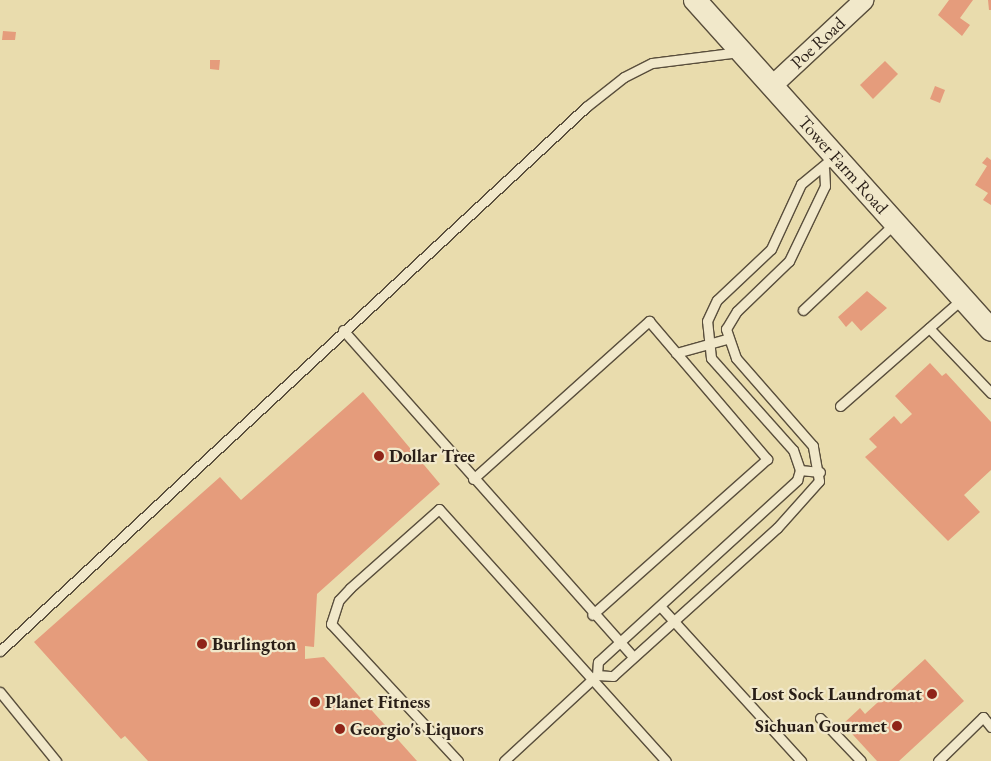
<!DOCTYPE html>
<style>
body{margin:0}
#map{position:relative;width:991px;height:761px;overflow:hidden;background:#e9dcad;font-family:"EB Garamond",serif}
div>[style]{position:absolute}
.building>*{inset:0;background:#e59c7c}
.roads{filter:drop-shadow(1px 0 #594e3c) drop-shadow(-1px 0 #594e3c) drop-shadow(0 1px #594e3c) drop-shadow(0 -1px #594e3c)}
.service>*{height:9px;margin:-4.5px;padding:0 4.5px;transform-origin:4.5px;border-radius:4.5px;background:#f1e8ca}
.minor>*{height:19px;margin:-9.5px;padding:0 9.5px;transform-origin:9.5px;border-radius:9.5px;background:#f1e8ca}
.tertiary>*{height:22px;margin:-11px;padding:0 11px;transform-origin:11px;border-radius:11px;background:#f1e8ca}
.dots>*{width:14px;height:14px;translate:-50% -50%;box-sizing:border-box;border:2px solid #f1e8ca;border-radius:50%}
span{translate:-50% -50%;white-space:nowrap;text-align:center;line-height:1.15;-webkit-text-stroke:4.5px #f1e8ca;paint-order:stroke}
.street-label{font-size:18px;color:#291e17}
.poi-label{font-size:18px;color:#291e17;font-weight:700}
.left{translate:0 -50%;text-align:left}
.right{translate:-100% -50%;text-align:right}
</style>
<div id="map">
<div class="building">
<i style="clip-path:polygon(949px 0,973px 0,960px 18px,970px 25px,962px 36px,938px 15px)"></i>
<i style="clip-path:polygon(988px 0,991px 0,991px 10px,989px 10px)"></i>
<i style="clip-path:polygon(3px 31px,16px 32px,15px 40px,2px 40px)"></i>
<i style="clip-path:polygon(210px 60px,220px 60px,219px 70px,210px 69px)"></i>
<i style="clip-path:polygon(885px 61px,898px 74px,873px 99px,860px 85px)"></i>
<i style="clip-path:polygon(935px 86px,945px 90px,940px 103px,930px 99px)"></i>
<i style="clip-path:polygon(987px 157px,991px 160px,991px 205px,983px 200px,988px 193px,975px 185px,987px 166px,982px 163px)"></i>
<i style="clip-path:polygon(867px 291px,887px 308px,861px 331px,852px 321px,846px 327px,838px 317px)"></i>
<i style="clip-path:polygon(930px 363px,942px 376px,946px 373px,991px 422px,991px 470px,964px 495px,980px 512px,948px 541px,865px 457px,877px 447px,869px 439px,894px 416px,901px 424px,912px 414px,895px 396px)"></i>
<i style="clip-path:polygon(363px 392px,440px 484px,317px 594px,314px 647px,305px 646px,305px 659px,324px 657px,417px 761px,148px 761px,125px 736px,121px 739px,34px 642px,220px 477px,241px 500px)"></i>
<i style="clip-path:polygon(925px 659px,964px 701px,899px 761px,877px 761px,843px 724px,860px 708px,865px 714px)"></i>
</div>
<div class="roads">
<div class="service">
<i style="left:803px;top:310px;width:127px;rotate:-43.4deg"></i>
<i style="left:929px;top:328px;width:90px;rotate:46.4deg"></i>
<i style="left:343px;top:330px;width:437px;rotate:48.4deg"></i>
<i style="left:676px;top:353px;width:52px;rotate:-15.6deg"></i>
<i style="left:840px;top:406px;width:164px;rotate:-41.3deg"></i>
<i style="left:800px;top:470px;width:20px;rotate:6deg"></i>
<i style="left:473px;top:479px;width:237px;rotate:-41.9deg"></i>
<i style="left:649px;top:321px;width:182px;rotate:49.5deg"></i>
<i style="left:767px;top:459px;width:234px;rotate:138.3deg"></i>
<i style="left:660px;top:606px;width:210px;rotate:47.7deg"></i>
<i style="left:0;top:651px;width:800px;rotate:-42.87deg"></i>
<i style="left:586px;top:107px;width:48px;rotate:-38.3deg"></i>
<i style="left:624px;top:77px;width:31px;rotate:-27deg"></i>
<i style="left:652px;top:63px;width:88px;rotate:-7.2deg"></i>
<i style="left:597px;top:675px;width:16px;rotate:4deg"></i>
<i style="left:613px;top:676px;width:221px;rotate:-42.1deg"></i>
<i style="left:777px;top:528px;width:63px;rotate:-48.2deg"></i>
<i style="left:819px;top:481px;width:36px;rotate:-100deg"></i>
<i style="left:813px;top:446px;width:117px;rotate:-131.2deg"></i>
<i style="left:736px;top:358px;width:31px;rotate:-109deg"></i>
<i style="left:726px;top:329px;width:21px;rotate:-59deg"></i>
<i style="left:737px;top:311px;width:72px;rotate:-43.9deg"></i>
<i style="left:789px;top:261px;width:83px;rotate:-64.4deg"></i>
<i style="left:825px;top:186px;width:17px;rotate:-93deg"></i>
<i style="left:0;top:692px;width:89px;rotate:50.9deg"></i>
<i style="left:820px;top:718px;width:59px;rotate:46.4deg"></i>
<i style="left:458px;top:761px;width:187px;rotate:-132.8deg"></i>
<i style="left:331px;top:624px;width:25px;rotate:-72deg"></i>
<i style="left:339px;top:600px;width:16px;rotate:-47deg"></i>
<i style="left:350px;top:588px;width:119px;rotate:-41.6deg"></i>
<i style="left:439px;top:509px;width:339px;rotate:48deg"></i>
<i style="left:504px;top:761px;width:127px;rotate:-42.8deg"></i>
<i style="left:597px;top:675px;width:13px;rotate:-86deg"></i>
<i style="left:598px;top:662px;width:270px;rotate:-42.4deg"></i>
<i style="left:797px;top:480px;width:10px;rotate:-73deg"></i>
<i style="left:800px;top:470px;width:21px;rotate:-109deg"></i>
<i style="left:793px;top:450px;width:123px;rotate:-131.7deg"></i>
<i style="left:711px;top:358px;width:37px;rotate:-96deg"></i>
<i style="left:707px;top:321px;width:23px;rotate:-65deg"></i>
<i style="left:717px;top:300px;width:74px;rotate:-43.4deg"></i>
<i style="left:771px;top:249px;width:72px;rotate:-65.2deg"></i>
<i style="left:801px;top:184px;width:44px;rotate:-39.5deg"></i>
<i style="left:938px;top:761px;width:63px;rotate:-44.4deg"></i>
<i style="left:983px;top:717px;width:13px;rotate:51deg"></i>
</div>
<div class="minor">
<i style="left:772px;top:85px;width:125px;rotate:-43deg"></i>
</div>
<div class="tertiary">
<i style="left:695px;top:0;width:443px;rotate:48.1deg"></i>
</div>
</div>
<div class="dots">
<i style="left:379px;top:456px;background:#8f2418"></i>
<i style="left:202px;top:644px;background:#8f2418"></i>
<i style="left:932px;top:694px;background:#8f2418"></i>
<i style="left:315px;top:702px;background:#8f2418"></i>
<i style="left:897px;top:726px;background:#8f2418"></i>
<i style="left:340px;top:729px;background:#8f2418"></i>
</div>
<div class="street-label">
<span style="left:818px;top:43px;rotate:-43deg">Poe Road</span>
<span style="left:843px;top:165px;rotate:48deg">Tower Farm Road</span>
</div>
<div class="poi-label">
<span class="left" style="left:389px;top:456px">Dollar Tree</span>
<span class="left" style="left:212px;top:644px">Burlington</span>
<span class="right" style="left:922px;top:694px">Lost Sock Laundromat</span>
<span class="left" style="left:325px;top:702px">Planet Fitness</span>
<span class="right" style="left:887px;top:726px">Sichuan Gourmet</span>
<span class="left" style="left:350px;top:729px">Georgio's Liquors</span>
</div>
</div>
